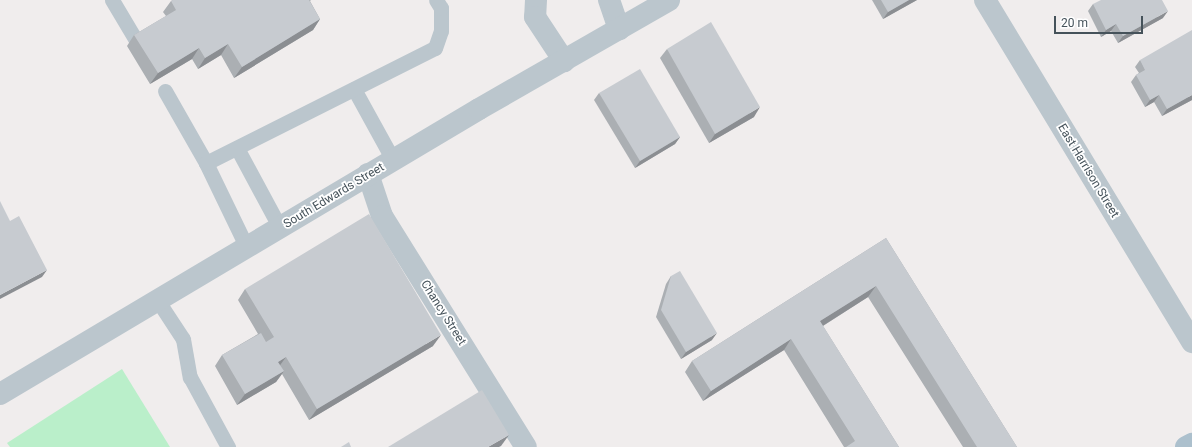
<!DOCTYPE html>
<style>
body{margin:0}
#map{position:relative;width:1192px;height:447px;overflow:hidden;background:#f0eded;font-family:Roboto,sans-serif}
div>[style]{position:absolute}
.green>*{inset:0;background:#baefca}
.lane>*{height:15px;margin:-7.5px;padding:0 7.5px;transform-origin:7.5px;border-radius:7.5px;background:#bbc6cd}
.street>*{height:22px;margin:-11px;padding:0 11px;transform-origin:11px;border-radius:11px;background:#bbc6cd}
.primary>*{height:22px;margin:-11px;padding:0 11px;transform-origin:11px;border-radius:11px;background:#acc0cd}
.wall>*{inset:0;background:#abafb3}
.shaded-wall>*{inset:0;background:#8b8e92}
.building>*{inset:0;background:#c7cbd0}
span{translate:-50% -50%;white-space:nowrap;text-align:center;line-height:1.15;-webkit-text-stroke:3.5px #fff;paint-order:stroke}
.street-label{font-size:12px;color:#45525a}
.scale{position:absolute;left:1054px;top:16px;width:89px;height:18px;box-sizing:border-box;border:2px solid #45525a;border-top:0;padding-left:5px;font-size:12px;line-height:14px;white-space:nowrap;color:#45525a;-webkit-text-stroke:3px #fff;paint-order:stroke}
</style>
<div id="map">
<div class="green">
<i style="clip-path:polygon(122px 369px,170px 447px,10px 447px,7px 443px)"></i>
</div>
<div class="lane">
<i style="left:112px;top:0;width:55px;rotate:59.2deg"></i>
<i style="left:354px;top:89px;width:81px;rotate:61.2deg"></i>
<i style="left:165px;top:91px;width:83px;rotate:60.3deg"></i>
<i style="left:206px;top:163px;width:94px;rotate:64.2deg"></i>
<i style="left:237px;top:148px;width:91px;rotate:61.7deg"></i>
<i style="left:206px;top:163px;width:256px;rotate:-26.7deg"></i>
<i style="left:435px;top:48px;width:18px;rotate:-71deg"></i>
<i style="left:441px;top:31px;width:23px;rotate:-90deg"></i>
<i style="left:441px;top:8px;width:9px;rotate:-122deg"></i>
<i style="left:158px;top:301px;width:45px;rotate:56.7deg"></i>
<i style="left:183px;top:339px;width:39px;rotate:80deg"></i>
<i style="left:190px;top:377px;width:80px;rotate:61.5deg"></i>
</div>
<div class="street">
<i style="left:536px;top:0;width:17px;rotate:93deg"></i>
<i style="left:535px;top:17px;width:53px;rotate:56.6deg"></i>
<i style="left:609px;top:0;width:31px;rotate:71deg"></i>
<i style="left:985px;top:0;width:400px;rotate:58.8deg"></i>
<i style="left:368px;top:174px;width:44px;rotate:71.6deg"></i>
<i style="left:382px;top:216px;width:272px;rotate:58.1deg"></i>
<i style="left:0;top:394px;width:557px;rotate:-30.75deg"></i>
<i style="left:479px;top:109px;width:219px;rotate:-29.8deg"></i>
</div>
<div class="primary">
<i style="left:1186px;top:447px;width:7px;rotate:-27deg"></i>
</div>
<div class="wall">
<i style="clip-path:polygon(173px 0,311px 0,310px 1px,320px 19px,313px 30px,234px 78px,221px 55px,198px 69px,192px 59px,150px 84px,127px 46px,134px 35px,166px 16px,163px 12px,171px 1px)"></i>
<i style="clip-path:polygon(872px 0,917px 0,883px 19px)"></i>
<i style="clip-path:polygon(1093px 4px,1163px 18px,1118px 43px,1111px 31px,1101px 37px,1088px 11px)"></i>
<i style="clip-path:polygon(667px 49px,754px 117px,709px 143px,660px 58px)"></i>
<i style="clip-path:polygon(1140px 60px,1192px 100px,1162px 116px,1154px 102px,1145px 107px,1131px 82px,1136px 75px,1139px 73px,1135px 67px)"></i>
<i style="clip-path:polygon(599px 93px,680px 137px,675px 144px,635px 168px,594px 100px)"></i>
<i style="clip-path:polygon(886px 238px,1017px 447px,963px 447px,868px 297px,823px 326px,899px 447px,844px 447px,784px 350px,703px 401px,685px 372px,692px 361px)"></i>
<i style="clip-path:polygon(671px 276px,712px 340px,681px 359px,656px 317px,666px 284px)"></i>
<i style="clip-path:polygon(245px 289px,433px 346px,309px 420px,282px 374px,276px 382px,237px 405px,215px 366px,222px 355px,258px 334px,238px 300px)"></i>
</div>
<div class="shaded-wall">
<i style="clip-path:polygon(909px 0,917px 0,883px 19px,888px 12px)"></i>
<i style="clip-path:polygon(1168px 11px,1163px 18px,1118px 43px,1123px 36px)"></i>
<i style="clip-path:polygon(320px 19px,313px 30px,234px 78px,242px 67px)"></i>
<i style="clip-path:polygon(1116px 24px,1111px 31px,1101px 37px,1106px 30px)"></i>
<i style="clip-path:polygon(228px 44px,221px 55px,198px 69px,205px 58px)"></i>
<i style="clip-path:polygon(199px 48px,192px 59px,150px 84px,158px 73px)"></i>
<i style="clip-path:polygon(1159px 95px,1154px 102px,1145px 107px,1150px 100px)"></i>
<i style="clip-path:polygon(1192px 95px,1192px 100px,1162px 116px,1167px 109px)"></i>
<i style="clip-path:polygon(760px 107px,754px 117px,709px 143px,715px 134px)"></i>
<i style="clip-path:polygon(680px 137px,675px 144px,635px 168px,640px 161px)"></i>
<i style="clip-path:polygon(47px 270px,42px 277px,0 299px,0 295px)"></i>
<i style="clip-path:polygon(876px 286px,868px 297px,813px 332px,820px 321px)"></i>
<i style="clip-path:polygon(717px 333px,712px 340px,681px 359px,686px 352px)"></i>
<i style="clip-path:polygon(441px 335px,433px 346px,309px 420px,317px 409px)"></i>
<i style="clip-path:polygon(791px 339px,784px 350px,703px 401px,711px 391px)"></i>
<i style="clip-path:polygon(286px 357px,278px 368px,278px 362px)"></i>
<i style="clip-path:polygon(284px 371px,276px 382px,237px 405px,245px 394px)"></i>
<i style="clip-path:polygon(509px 435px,501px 446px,499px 447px,488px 447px)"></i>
</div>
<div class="building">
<i style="clip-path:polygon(173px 0,309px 0,320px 19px,242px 67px,228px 44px,205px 58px,199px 48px,158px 73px,134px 35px,176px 10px,171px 1px)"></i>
<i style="clip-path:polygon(881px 0,909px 0,888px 12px)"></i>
<i style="clip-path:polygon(1101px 0,1162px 0,1168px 11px,1123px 36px,1116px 24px,1106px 30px,1093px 4px)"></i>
<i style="clip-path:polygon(711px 22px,760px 107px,715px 134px,667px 49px)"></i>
<i style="clip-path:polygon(1192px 30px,1192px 95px,1167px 109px,1159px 95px,1150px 100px,1136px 75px,1145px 70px,1140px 60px)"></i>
<i style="clip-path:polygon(640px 69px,680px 137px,640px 161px,599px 93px)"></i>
<i style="clip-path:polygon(0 201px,10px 221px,19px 216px,47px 270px,0 295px)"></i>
<i style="clip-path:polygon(369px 214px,441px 335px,317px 409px,286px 357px,278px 362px,284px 371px,245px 394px,222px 355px,261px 333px,266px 342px,274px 337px,245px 289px)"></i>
<i style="clip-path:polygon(886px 238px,1017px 447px,977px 447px,876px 286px,820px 321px,899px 447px,846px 447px,855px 441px,791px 339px,711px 391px,692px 361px)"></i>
<i style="clip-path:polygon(680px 271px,717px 333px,686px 352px,661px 310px,671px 276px)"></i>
<i style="clip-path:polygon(482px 390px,509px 435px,488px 447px,388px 447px)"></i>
<i style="clip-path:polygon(349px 442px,351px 447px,341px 447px)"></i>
</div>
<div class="street-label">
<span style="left:1088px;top:171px;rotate:59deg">East Harrison Street</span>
<span style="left:334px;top:196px;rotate:-31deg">South Edwards Street</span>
<span style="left:443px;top:313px;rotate:58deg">Chancy Street</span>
</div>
<div class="scale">20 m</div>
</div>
